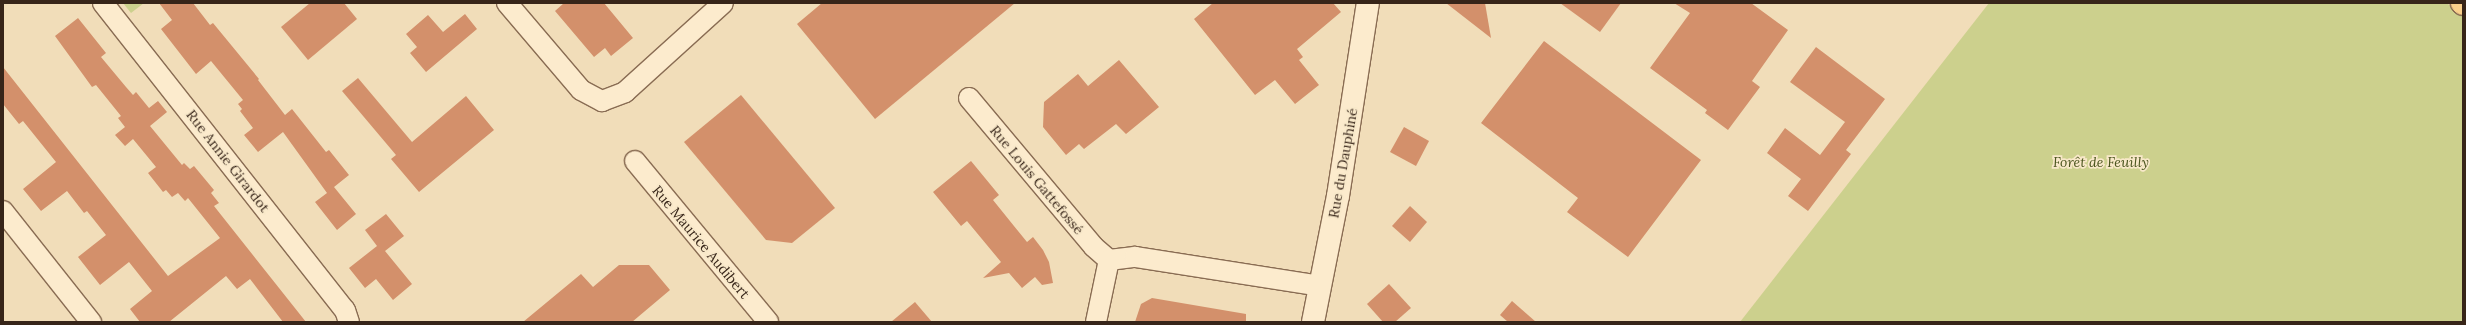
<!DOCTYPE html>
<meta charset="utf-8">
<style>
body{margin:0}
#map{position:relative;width:2466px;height:325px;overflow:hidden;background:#f1ddb9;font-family:Lora,serif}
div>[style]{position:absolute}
.green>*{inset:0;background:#ccd08d}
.building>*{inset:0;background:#d3906b}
.roads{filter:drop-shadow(1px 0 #896c53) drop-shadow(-1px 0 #896c53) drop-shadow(0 1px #896c53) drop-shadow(0 -1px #896c53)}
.minor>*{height:20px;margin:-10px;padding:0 10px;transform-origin:10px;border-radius:10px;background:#fcebcd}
.tertiary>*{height:22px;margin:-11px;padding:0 11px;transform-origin:11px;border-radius:11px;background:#fcebcd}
.primary>*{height:22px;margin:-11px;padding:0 11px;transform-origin:11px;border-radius:11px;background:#fad08c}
span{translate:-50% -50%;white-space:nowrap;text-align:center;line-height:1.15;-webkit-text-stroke:3.5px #f8e8c9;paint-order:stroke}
.street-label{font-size:14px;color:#372519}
.park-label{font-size:14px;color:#4b551e;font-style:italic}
.frame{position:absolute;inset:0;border:4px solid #372519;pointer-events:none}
</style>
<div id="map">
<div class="green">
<i style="clip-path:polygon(123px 3px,144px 3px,131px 13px)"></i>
<i style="clip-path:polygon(1989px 3px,2447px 3px,2463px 17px,2463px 322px,1740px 322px)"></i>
</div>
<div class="building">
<i style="clip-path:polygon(159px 3px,193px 3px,210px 25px,213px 23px,259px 79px,258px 80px,285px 115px,292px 109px,326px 152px,329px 150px,349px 175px,334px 187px,356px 214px,337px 230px,315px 202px,327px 193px,283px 132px,258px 152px,244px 135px,253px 128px,240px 111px,242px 109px,238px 104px,243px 100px,211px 61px,196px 74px,161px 29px,172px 20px)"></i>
<i style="clip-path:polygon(310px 3px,344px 3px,357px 19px,308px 60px,281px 27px)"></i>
<i style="clip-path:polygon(564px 3px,604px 3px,633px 38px,611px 56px,605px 48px,594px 57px,555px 11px)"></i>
<i style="clip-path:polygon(822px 3px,1015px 3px,875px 119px,797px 24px)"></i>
<i style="clip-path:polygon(1213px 3px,1333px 3px,1341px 12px,1297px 49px,1303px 57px,1299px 60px,1319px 85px,1295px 104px,1275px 80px,1255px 95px,1194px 19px)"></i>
<i style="clip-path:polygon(1446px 3px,1485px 3px,1491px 38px)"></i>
<i style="clip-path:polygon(1560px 3px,1621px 3px,1600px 32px)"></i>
<i style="clip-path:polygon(1674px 3px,1751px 3px,1788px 30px,1752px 81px,1760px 87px,1728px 130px,1705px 113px,1707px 110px,1650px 68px,1690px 13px)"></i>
<i style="clip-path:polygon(465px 14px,477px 29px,426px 72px,410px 53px,417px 47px,406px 34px,428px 15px,443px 32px)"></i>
<i style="clip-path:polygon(78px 18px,106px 53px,101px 57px,126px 87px,133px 95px,136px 92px,149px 108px,158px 101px,167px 112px,150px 126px,182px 165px,184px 163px,190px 169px,194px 166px,214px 190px,211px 193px,219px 203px,214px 206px,306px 322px,283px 322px,250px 279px,237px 289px,226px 276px,169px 322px,140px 322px,130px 309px,152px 291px,129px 262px,100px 285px,78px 257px,106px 235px,87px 211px,84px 213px,67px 191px,41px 211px,23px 189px,56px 162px,23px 121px,19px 124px,3px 104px,3px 67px,168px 276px,220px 238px,188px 198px,185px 201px,178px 193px,172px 197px,166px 190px,163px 192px,148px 173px,156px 167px,133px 139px,125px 146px,115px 135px,125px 127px,118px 118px,121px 116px,96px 85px,92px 87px,55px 36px)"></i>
<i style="clip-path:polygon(1544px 41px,1701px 160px,1628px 257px,1567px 212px,1578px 198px,1481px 123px)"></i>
<i style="clip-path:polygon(1816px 47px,1885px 99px,1846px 150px,1851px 154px,1808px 211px,1788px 196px,1801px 179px,1767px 153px,1785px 128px,1820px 155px,1845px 122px,1790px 82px)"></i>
<i style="clip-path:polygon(1119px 60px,1159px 107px,1126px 134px,1116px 124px,1084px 149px,1079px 144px,1066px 155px,1043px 127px,1044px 102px,1078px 74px,1088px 86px)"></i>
<i style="clip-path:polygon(358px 78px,412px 142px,466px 96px,494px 130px,419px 192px,391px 159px,396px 155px,342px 91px)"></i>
<i style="clip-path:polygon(741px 95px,835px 208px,792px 243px,766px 240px,684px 142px)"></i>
<i style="clip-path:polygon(1404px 127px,1429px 141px,1416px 166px,1390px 152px)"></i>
<i style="clip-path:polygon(971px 161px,999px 195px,993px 200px,1027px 242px,1033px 237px,1043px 250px,1049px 262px,1053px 283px,1042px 285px,1035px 277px,1022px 288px,1009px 273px,983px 278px,1001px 262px,967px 221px,961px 226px,933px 192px)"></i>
<i style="clip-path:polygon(1410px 206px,1427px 222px,1410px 242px,1392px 226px)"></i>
<i style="clip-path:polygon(386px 214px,404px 236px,385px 251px,412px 284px,393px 300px,376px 279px,365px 288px,349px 268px,377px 246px,365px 230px)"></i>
<i style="clip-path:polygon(619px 265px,649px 265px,670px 290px,632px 322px,523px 322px,581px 274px,593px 287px)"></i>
<i style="clip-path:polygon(1389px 284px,1411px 308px,1395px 322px,1383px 322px,1367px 304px)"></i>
<i style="clip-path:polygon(1152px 298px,1246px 314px,1246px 322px,1135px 322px,1141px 304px)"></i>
<i style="clip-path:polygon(1512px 301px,1536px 322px,1508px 322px,1500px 315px)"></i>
<i style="clip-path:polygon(915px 302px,932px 322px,891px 322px)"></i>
</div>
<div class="roads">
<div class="minor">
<i style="left:103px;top:3px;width:391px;rotate:51.8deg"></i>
<i style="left:345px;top:310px;width:13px;rotate:72deg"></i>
<i style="left:507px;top:3px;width:114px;rotate:49.6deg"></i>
<i style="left:581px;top:90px;width:24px;rotate:28deg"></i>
<i style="left:602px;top:101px;width:25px;rotate:-21deg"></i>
<i style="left:625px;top:92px;width:132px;rotate:-42.2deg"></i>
<i style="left:969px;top:98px;width:194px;rotate:50deg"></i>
<i style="left:1094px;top:247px;width:20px;rotate:41deg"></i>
<i style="left:635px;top:161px;width:209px;rotate:50.4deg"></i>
<i style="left:3px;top:211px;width:142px;rotate:51.6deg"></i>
<i style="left:1096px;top:322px;width:63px;rotate:-78.2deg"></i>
<i style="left:1109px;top:260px;width:26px;rotate:-7deg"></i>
<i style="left:1135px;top:257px;width:187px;rotate:8.9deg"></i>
</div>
<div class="tertiary">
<i style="left:1313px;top:322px;width:128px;rotate:-78.8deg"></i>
<i style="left:1338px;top:196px;width:195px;rotate:-81.2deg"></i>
</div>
<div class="primary">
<i style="left:2462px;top:3px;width:1px;rotate:45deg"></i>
</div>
</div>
<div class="street-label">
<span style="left:228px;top:161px;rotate:52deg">Rue Annie Girardot</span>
<span style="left:1343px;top:163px;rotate:-80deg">Rue du Dauphiné</span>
<span style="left:1037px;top:180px;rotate:50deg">Rue Louis Gattefossé</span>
<span style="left:701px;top:242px;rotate:50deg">Rue Maurice Audibert</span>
</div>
<div class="park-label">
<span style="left:2101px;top:162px">Forêt de Feuilly</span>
</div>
<div class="frame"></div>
</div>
